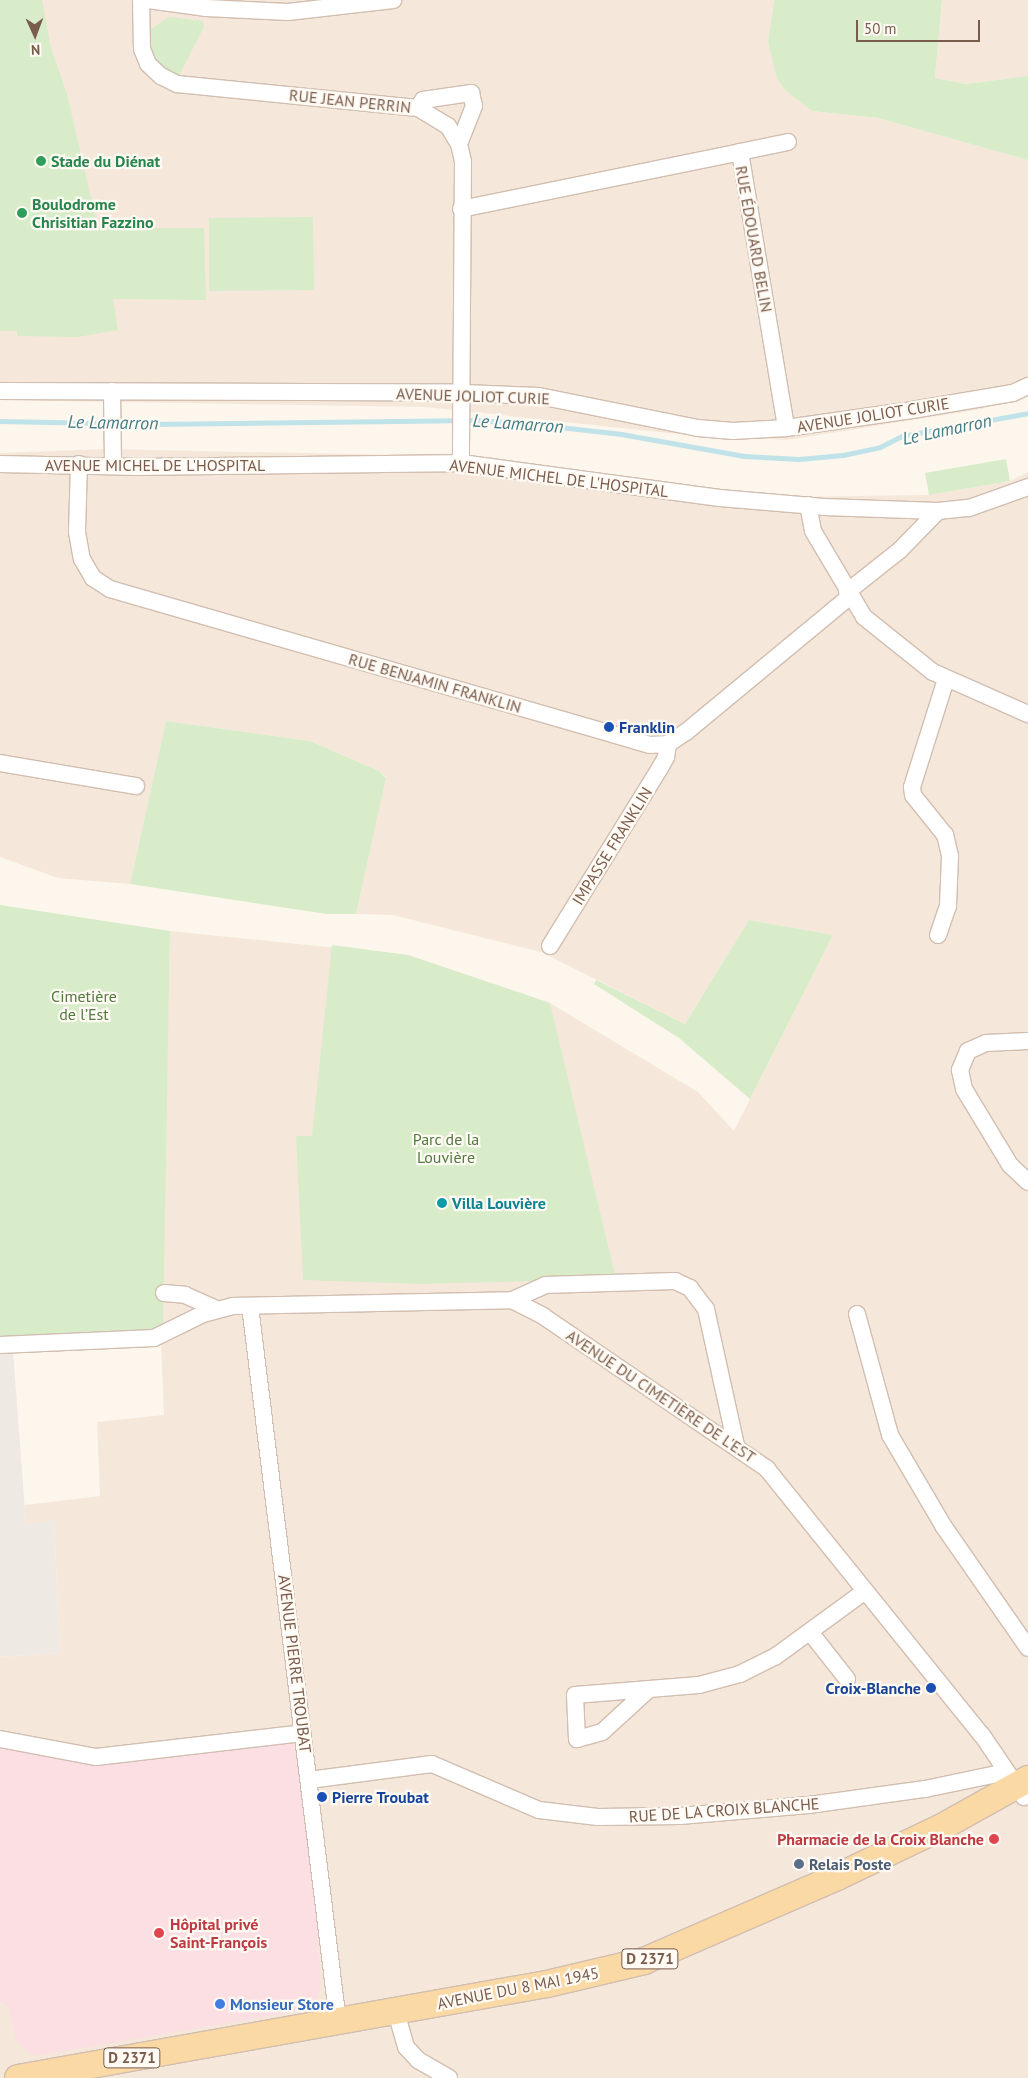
<!DOCTYPE html>
<meta charset="utf-8">
<style>
body{margin:0}
#map{position:relative;width:1028px;height:2078px;overflow:hidden;background:#fdf6ec;font-family:"PT Sans",sans-serif}
div>[style]{position:absolute}
.residential>*{inset:0;background:#f5e8da}
.industrial>*{inset:0;background:#efe9e4}
.medical>*{inset:0;background:#fbdfe3}
.green>*{inset:0;background:#d8ecc9}
.stream>*{height:5px;margin:-2.5px;padding:0 2.5px;transform-origin:2.5px;border-radius:2.5px;background:#bfe3e8}
.roads{filter:drop-shadow(1px 0 #d1beb0) drop-shadow(-1px 0 #d1beb0) drop-shadow(0 1px #d1beb0) drop-shadow(0 -1px #d1beb0)}
.minor>*{height:16px;margin:-8px;padding:0 8px;transform-origin:8px;border-radius:8px;background:#fff}
.primary>*{height:26px;margin:-13px;padding:0 13px;transform-origin:13px;border-radius:13px;background:#fbd9a5}
.dots>*{width:14px;height:14px;translate:-50% -50%;box-sizing:border-box;border:2px solid #fffaf3;border-radius:50%}
span{translate:-50% -50%;white-space:nowrap;text-align:center;line-height:1.15;-webkit-text-stroke:4.5px #fffaf3;paint-order:stroke}
.shield-label span{padding:1px 4px;background:#fffaf3;border:1px solid;border-radius:4px;-webkit-text-stroke-width:0}
.shield-label{font-size:15px;color:#7a5c4d;font-weight:700}
.street-label{font-size:16px;color:#7a5c4d}
.leisure-label{font-size:16px;color:#27864d;font-weight:700}
.left{translate:0 -50%;text-align:left}
.transit-label{font-size:16px;color:#164399;font-weight:700}
.right{translate:-100% -50%;text-align:right}
.park-label{font-size:16px;color:#537a41}
.culture-label{font-size:16px;color:#0d838f;font-weight:700}
.health-label{font-size:16px;color:#be3a42;font-weight:700}
.service-label{font-size:16px;color:#4e5e75;font-weight:700}
.shop-label{font-size:16px;color:#366cbe;font-weight:700}
.water-label{font-size:18px;color:#437c86;font-style:italic}
.north{position:absolute;left:10px;top:10px;width:50px;height:50px;-webkit-text-stroke:4px #fffaf3;paint-order:stroke;rotate:178deg;font-size:14px;font-weight:700;line-height:20px;text-align:center;color:#7a5c4d}
.north::after{content:'';display:block;margin:auto;width:18px;height:22px;background:#7a5c4d;clip-path:polygon(50% 0,100% 100%,50% 72%,0 100%)}
.scale{position:absolute;left:856px;top:20px;width:124px;height:22px;box-sizing:border-box;border:2px solid #7a5c4d;border-top:0;padding-left:6px;font-size:15px;line-height:18px;white-space:nowrap;color:#7a5c4d;-webkit-text-stroke:4px #fffaf3;paint-order:stroke}
</style>
<div id="map">
<div class="residential">
<i style="clip-path:polygon(0 0,774px 0,768px 42px,812px 111px,878px 118px,1028px 160px,1028px 393px,982px 409px,787px 440px,668px 433px,425px 407px,0 400px)"></i>
<i style="clip-path:polygon(942px 0,1028px 0,1028px 76px,966px 84px,935px 78px)"></i>
<i style="clip-path:polygon(106px 449px,489px 457px,680px 486px,783px 497px,929px 495px,1010px 481px,1028px 472px,1028px 2078px,0 2078px,0 1657px,60px 1653px,54px 1521px,26px 1526px,25px 1505px,100px 1496px,97px 1422px,164px 1415px,161px 1344px,170px 931px,408px 955px,550px 1003px,698px 1092px,734px 1131px,833px 935px,749px 920px,685px 1024px,541px 952px,393px 915px,356px 914px,386px 777px,379px 771px,310px 741px,166px 721px,130px 884px,58px 878px,0 857px,0 453px)"></i>
</div>
<div class="industrial">
<i style="clip-path:polygon(13px 1351px,26px 1525px,54px 1520px,60px 1653px,0 1657px,0 1352px)"></i>
</div>
<div class="medical">
<i style="clip-path:polygon(294px 1741px,314px 1881px,321px 1985px,312px 2009px,34px 2056px,16px 2040px,9px 2007px,0 2001px,0 1745px,100px 1765px)"></i>
</div>
<div class="green">
<i style="clip-path:polygon(0 0,42px 0,51px 48px,67px 94px,98px 228px,204px 228px,206px 300px,113px 299px,118px 330px,78px 337px,17px 336px,17px 331px,0 331px)"></i>
<i style="clip-path:polygon(774px 0,942px 0,935px 78px,966px 84px,1028px 76px,1028px 160px,878px 118px,812px 111px,785px 90px,777px 78px,768px 42px)"></i>
<i style="clip-path:polygon(169px 17px,203px 21px,204px 27px,179px 76px,168px 73px,156px 61px,151px 49px,151px 29px)"></i>
<i style="clip-path:polygon(313px 217px,314px 290px,209px 291px,209px 218px)"></i>
<i style="clip-path:polygon(1006px 459px,1010px 481px,929px 495px,925px 473px)"></i>
<i style="clip-path:polygon(166px 721px,310px 741px,379px 771px,386px 778px,356px 914px,327px 914px,130px 884px)"></i>
<i style="clip-path:polygon(0 905px,170px 931px,163px 1329px,0 1336px)"></i>
<i style="clip-path:polygon(749px 920px,833px 935px,750px 1099px,679px 1038px,594px 984px,596px 980px,685px 1024px)"></i>
<i style="clip-path:polygon(332px 945px,408px 955px,550px 1003px,616px 1279px,420px 1284px,303px 1280px,296px 1136px,312px 1136px)"></i>
</div>
<div class="stream">
<i style="left:0;top:421px;width:151px;rotate:1.1deg"></i>
<i style="left:151px;top:424px;width:326px;rotate:-0.7deg"></i>
<i style="left:477px;top:420px;width:56px;rotate:4.1deg"></i>
<i style="left:533px;top:424px;width:89px;rotate:6.5deg"></i>
<i style="left:621px;top:434px;width:125px;rotate:10.1deg"></i>
<i style="left:744px;top:456px;width:55px;rotate:3.1deg"></i>
<i style="left:799px;top:459px;width:44px;rotate:-5.2deg"></i>
<i style="left:843px;top:455px;width:38px;rotate:-12deg"></i>
<i style="left:880px;top:447px;width:25px;rotate:-27deg"></i>
<i style="left:902px;top:436px;width:128px;rotate:-10.3deg"></i>
</div>
<div class="roads">
<div class="minor">
<i style="left:141px;top:0;width:49px;rotate:88.8deg"></i>
<i style="left:142px;top:49px;width:16px;rotate:68deg"></i>
<i style="left:148px;top:64px;width:18px;rotate:43deg"></i>
<i style="left:161px;top:76px;width:18px;rotate:27deg"></i>
<i style="left:177px;top:84px;width:242px;rotate:5.7deg"></i>
<i style="left:418px;top:108px;width:35px;rotate:31deg"></i>
<i style="left:448px;top:126px;width:21px;rotate:59deg"></i>
<i style="left:459px;top:144px;width:18px;rotate:77deg"></i>
<i style="left:463px;top:162px;width:301px;rotate:90.4deg"></i>
<i style="left:148px;top:0;width:59px;rotate:7.9deg"></i>
<i style="left:206px;top:8px;width:82px;rotate:2.8deg"></i>
<i style="left:288px;top:12px;width:106px;rotate:-6.5deg"></i>
<i style="left:418px;top:108px;width:9px;rotate:-58deg"></i>
<i style="left:423px;top:100px;width:49px;rotate:-8.3deg"></i>
<i style="left:471px;top:93px;width:13px;rotate:77deg"></i>
<i style="left:474px;top:106px;width:41px;rotate:111.5deg"></i>
<i style="left:740px;top:152px;width:49px;rotate:-11.8deg"></i>
<i style="left:461px;top:209px;width:285px;rotate:-11.5deg"></i>
<i style="left:740px;top:152px;width:280px;rotate:80.5deg"></i>
<i style="left:0;top:391px;width:462px;rotate:0.2deg"></i>
<i style="left:462px;top:393px;width:77px;rotate:2.2deg"></i>
<i style="left:539px;top:396px;width:162px;rotate:11.4deg"></i>
<i style="left:698px;top:428px;width:35px;rotate:5deg"></i>
<i style="left:733px;top:431px;width:53px;rotate:-3.2deg"></i>
<i style="left:786px;top:428px;width:127px;rotate:-8.1deg"></i>
<i style="left:912px;top:410px;width:102px;rotate:-9.6deg"></i>
<i style="left:1013px;top:393px;width:17px;rotate:-25deg"></i>
<i style="left:112px;top:391px;width:74px;rotate:89.2deg"></i>
<i style="left:0;top:464px;width:140px;rotate:1.2deg"></i>
<i style="left:140px;top:467px;width:321px;rotate:-0.7deg"></i>
<i style="left:461px;top:463px;width:261px;rotate:7.7deg"></i>
<i style="left:720px;top:498px;width:104px;rotate:4.9deg"></i>
<i style="left:824px;top:507px;width:114px;rotate:2deg"></i>
<i style="left:79px;top:464px;width:68px;rotate:91.7deg"></i>
<i style="left:77px;top:532px;width:27px;rotate:80deg"></i>
<i style="left:82px;top:559px;width:22px;rotate:60deg"></i>
<i style="left:93px;top:578px;width:20px;rotate:33deg"></i>
<i style="left:110px;top:589px;width:562px;rotate:16.11deg"></i>
<i style="left:650px;top:745px;width:18px;rotate:-3deg"></i>
<i style="left:668px;top:744px;width:22px;rotate:-34deg"></i>
<i style="left:686px;top:732px;width:212px;rotate:-39.6deg"></i>
<i style="left:808px;top:505px;width:26px;rotate:79deg"></i>
<i style="left:813px;top:531px;width:100px;rotate:59.3deg"></i>
<i style="left:864px;top:617px;width:88px;rotate:38.6deg"></i>
<i style="left:933px;top:672px;width:104px;rotate:23.9deg"></i>
<i style="left:847px;top:592px;width:66px;rotate:-38.3deg"></i>
<i style="left:899px;top:551px;width:56px;rotate:-45.7deg"></i>
<i style="left:938px;top:511px;width:31px;rotate:-6deg"></i>
<i style="left:969px;top:508px;width:63px;rotate:-19.6deg"></i>
<i style="left:0;top:763px;width:138px;rotate:9.6deg"></i>
<i style="left:938px;top:935px;width:31px;rotate:-71deg"></i>
<i style="left:948px;top:906px;width:50px;rotate:-87.7deg"></i>
<i style="left:950px;top:856px;width:22px;rotate:-103deg"></i>
<i style="left:945px;top:835px;width:51px;rotate:-128.7deg"></i>
<i style="left:913px;top:795px;width:8px;rotate:-97deg"></i>
<i style="left:912px;top:787px;width:113px;rotate:-72.5deg"></i>
<i style="left:550px;top:946px;width:209px;rotate:-58.3deg"></i>
<i style="left:660px;top:768px;width:13px;rotate:-61deg"></i>
<i style="left:666px;top:757px;width:13px;rotate:-81deg"></i>
<i style="left:1028px;top:1041px;width:42px;rotate:177.3deg"></i>
<i style="left:986px;top:1043px;width:20px;rotate:156deg"></i>
<i style="left:968px;top:1051px;width:21px;rotate:113deg"></i>
<i style="left:960px;top:1070px;width:19px;rotate:78deg"></i>
<i style="left:964px;top:1089px;width:89px;rotate:58.8deg"></i>
<i style="left:1010px;top:1165px;width:25px;rotate:43deg"></i>
<i style="left:164px;top:1293px;width:21px;rotate:5deg"></i>
<i style="left:185px;top:1295px;width:35px;rotate:24deg"></i>
<i style="left:512px;top:1300px;width:36px;rotate:-24deg"></i>
<i style="left:545px;top:1285px;width:130px;rotate:-1.8deg"></i>
<i style="left:675px;top:1281px;width:17px;rotate:25deg"></i>
<i style="left:690px;top:1288px;width:26px;rotate:53deg"></i>
<i style="left:706px;top:1309px;width:140px;rotate:77.6deg"></i>
<i style="left:250px;top:1306px;width:721px;rotate:82.99deg"></i>
<i style="left:857px;top:1314px;width:125px;rotate:74.7deg"></i>
<i style="left:890px;top:1435px;width:107px;rotate:59.6deg"></i>
<i style="left:944px;top:1527px;width:147px;rotate:55.2deg"></i>
<i style="left:0;top:1345px;width:154px;rotate:-2.6deg"></i>
<i style="left:154px;top:1338px;width:55px;rotate:-26.1deg"></i>
<i style="left:203px;top:1314px;width:30px;rotate:-15deg"></i>
<i style="left:232px;top:1306px;width:280px;rotate:-1.2deg"></i>
<i style="left:512px;top:1300px;width:35px;rotate:27deg"></i>
<i style="left:543px;top:1316px;width:271px;rotate:34.3deg"></i>
<i style="left:767px;top:1469px;width:342px;rotate:51.1deg"></i>
<i style="left:982px;top:1735px;width:75px;rotate:55.9deg"></i>
<i style="left:810px;top:1632px;width:60px;rotate:51.8deg"></i>
<i style="left:648px;top:1690px;width:62px;rotate:137.6deg"></i>
<i style="left:602px;top:1732px;width:26px;rotate:164deg"></i>
<i style="left:577px;top:1739px;width:44px;rotate:-92.6deg"></i>
<i style="left:575px;top:1695px;width:124px;rotate:-4.6deg"></i>
<i style="left:699px;top:1685px;width:42px;rotate:-15deg"></i>
<i style="left:740px;top:1674px;width:40px;rotate:-26.6deg"></i>
<i style="left:776px;top:1656px;width:110px;rotate:-36.1deg"></i>
<i style="left:0;top:1739px;width:98px;rotate:10.6deg"></i>
<i style="left:96px;top:1757px;width:208px;rotate:-6.6deg"></i>
<i style="left:309px;top:1780px;width:124px;rotate:-7.4deg"></i>
<i style="left:432px;top:1764px;width:116px;rotate:23.3deg"></i>
<i style="left:539px;top:1810px;width:59px;rotate:6.8deg"></i>
<i style="left:598px;top:1817px;width:82px;rotate:-0.7deg"></i>
<i style="left:680px;top:1816px;width:129px;rotate:-4.9deg"></i>
<i style="left:809px;top:1805px;width:117px;rotate:-7.9deg"></i>
<i style="left:925px;top:1789px;width:74px;rotate:-11.8deg"></i>
<i style="left:396px;top:2012px;width:36px;rotate:74deg"></i>
<i style="left:406px;top:2047px;width:18px;rotate:47deg"></i>
<i style="left:418px;top:2060px;width:36px;rotate:30deg"></i>
</div>
<div class="primary">
<i style="left:18px;top:2078px;width:537px;rotate:-10.08deg"></i>
<i style="left:547px;top:1984px;width:100px;rotate:-13.3deg"></i>
<i style="left:644px;top:1961px;width:210px;rotate:-23.5deg"></i>
<i style="left:837px;top:1877px;width:114px;rotate:-25.4deg"></i>
<i style="left:940px;top:1828px;width:101px;rotate:-29.1deg"></i>
</div>
</div>
<div class="dots">
<i style="left:41px;top:161px;background:#2e9e5b"></i>
<i style="left:22px;top:213px;background:#2e9e5b"></i>
<i style="left:609px;top:727px;background:#1a4fb4"></i>
<i style="left:442px;top:1203px;background:#0f9aa8"></i>
<i style="left:931px;top:1688px;background:#1a4fb4"></i>
<i style="left:322px;top:1797px;background:#1a4fb4"></i>
<i style="left:994px;top:1839px;background:#e0444e"></i>
<i style="left:799px;top:1864px;background:#5c6f8a"></i>
<i style="left:159px;top:1933px;background:#e0444e"></i>
<i style="left:220px;top:2004px;background:#3f7fe0"></i>
</div>
<div class="shield-label">
<span style="left:650px;top:1959px">D 2371</span>
<span style="left:132px;top:2058px">D 2371</span>
</div>
<div class="street-label">
<span style="left:350px;top:101px;rotate:6deg">RUE JEAN PERRIN</span>
<span style="left:754px;top:239px;rotate:80deg">RUE ÉDOUARD BELIN</span>
<span style="left:473px;top:396px;rotate:2deg">AVENUE JOLIOT CURIE</span>
<span style="left:873px;top:415px;rotate:-9deg">AVENUE JOLIOT CURIE</span>
<span style="left:155px;top:465px">AVENUE MICHEL DE L'HOSPITAL</span>
<span style="left:559px;top:478px;rotate:7deg">AVENUE MICHEL DE L'HOSPITAL</span>
<span style="left:435px;top:683px;rotate:16deg">RUE BENJAMIN FRANKLIN</span>
<span style="left:612px;top:846px;rotate:-58deg">IMPASSE FRANKLIN</span>
<span style="left:661px;top:1396px;rotate:34deg">AVENUE DU CIMETIÈRE DE L'EST</span>
<span style="left:295px;top:1664px;rotate:83deg">AVENUE PIERRE TROUBAT</span>
<span style="left:724px;top:1810px;rotate:-4deg">RUE DE LA CROIX BLANCHE</span>
<span style="left:518px;top:1988px;rotate:-11deg">AVENUE DU 8 MAI 1945</span>
</div>
<div class="leisure-label">
<span class="left" style="left:51px;top:161px">Stade du Diénat</span>
<span class="left" style="left:32px;top:213px">Boulodrome<br>Chrisitian Fazzino</span>
</div>
<div class="transit-label">
<span class="left" style="left:619px;top:727px">Franklin</span>
<span class="right" style="left:921px;top:1688px">Croix-Blanche</span>
<span class="left" style="left:332px;top:1797px">Pierre Troubat</span>
</div>
<div class="park-label">
<span style="left:84px;top:1005px">Cimetière<br>de l’Est</span>
<span style="left:446px;top:1148px">Parc de la<br>Louvière</span>
</div>
<div class="culture-label">
<span class="left" style="left:452px;top:1203px">Villa Louvière</span>
</div>
<div class="health-label">
<span class="right" style="left:984px;top:1839px">Pharmacie de la Croix Blanche</span>
<span class="left" style="left:170px;top:1933px">Hôpital privé<br>Saint-François</span>
</div>
<div class="service-label">
<span class="left" style="left:809px;top:1864px">Relais Poste</span>
</div>
<div class="shop-label">
<span class="left" style="left:230px;top:2004px">Monsieur Store</span>
</div>
<div class="water-label">
<span style="left:113px;top:423px;rotate:1deg">Le Lamarron</span>
<span style="left:518px;top:424px;rotate:4deg">Le Lamarron</span>
<span style="left:947px;top:430px;rotate:-12deg">Le Lamarron</span>
</div>
<div class="north">N</div>
<div class="scale">50 m</div>
</div>
